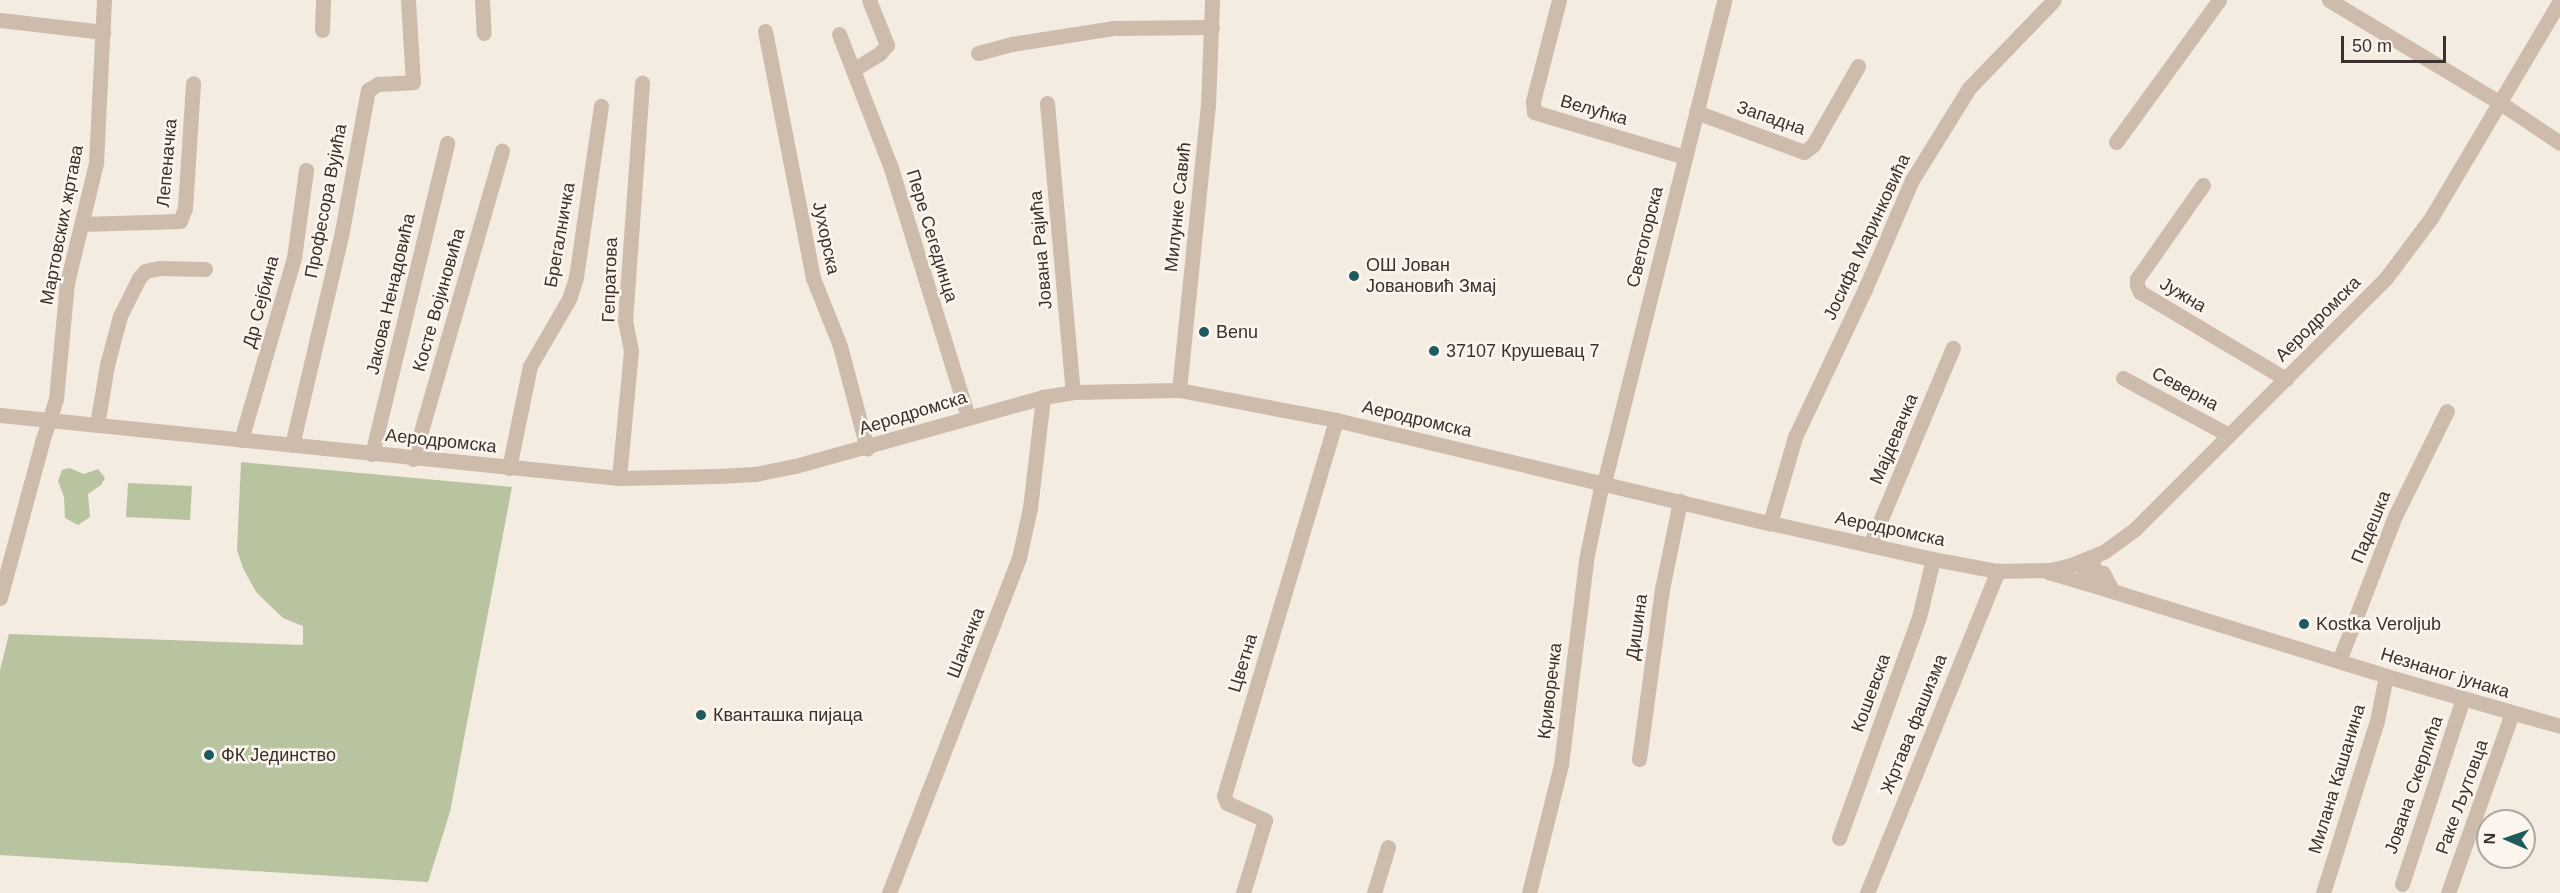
<!DOCTYPE html>
<meta charset="utf-8">
<style>
body{margin:0}
#map{position:relative;width:2560px;height:893px;overflow:hidden;background:#f4ebe1;font-family:Arial,sans-serif}
div>[style]{position:absolute}
.green>*{inset:0;background:#b8c4a0}
.minor>*{height:15px;margin:-7.5px;padding:0 7.5px;transform-origin:7.5px;border-radius:7.5px;background:#cdbbac}
.dots>*{width:16px;height:16px;translate:-50% -50%;box-sizing:border-box;border:3px solid #fbf5ee;border-radius:50%}
span{translate:-50% -50%;white-space:nowrap;text-align:center;line-height:1.15;-webkit-text-stroke:5px #fbf5ee;paint-order:stroke}
.street-label{font-size:18px;color:#3b302b}
.poi-label{font-size:18px;color:#3b302b}
.left{translate:0 -50%;text-align:left}
.north{position:absolute;left:2476px;top:809px;width:60px;height:60px;box-sizing:border-box;background:#fbf5ee;border:2px solid #aea6a0;border-radius:50%;rotate:272deg;font-size:16px;font-weight:700;line-height:24px;text-align:center;color:#3b302b}
.north::after{content:'';display:block;margin:auto;width:21px;height:27px;background:#1f5a5e;clip-path:polygon(50% 0,100% 100%,50% 72%,0 100%)}
.scale{position:absolute;left:2341px;top:36px;width:105px;height:27px;box-sizing:border-box;border:3px solid #3b302b;border-top:0;padding-left:8px;font-size:18px;line-height:21px;white-space:nowrap;color:#3b302b;-webkit-text-stroke:4px #fbf5ee;paint-order:stroke}
</style>
<div id="map">
<div class="green">
<i style="clip-path:polygon(241px 462px,512px 487px,450px 812px,428px 882px,0 855px,0 670px,9px 634px,303px 645px,303px 626px,283px 618px,256px 592px,243px 568px,237px 550px)"></i>
<i style="clip-path:polygon(69px 468px,84px 474px,98px 469px,105px 478px,101px 485px,88px 494px,90px 517px,78px 525px,65px 518px,64px 497px,58px 481px,62px 470px)"></i>
<i style="clip-path:polygon(128px 483px,192px 486px,190px 520px,126px 517px)"></i>
</div>
<div class="minor">
<i style="left:482px;top:0;width:33px;rotate:87deg"></i>
<i style="left:1559px;top:0;width:104px;rotate:104.4deg"></i>
<i style="left:1533px;top:101px;width:11px;rotate:85deg"></i>
<i style="left:1534px;top:112px;width:158px;rotate:16.6deg"></i>
<i style="left:2329px;top:0;width:198px;rotate:31deg"></i>
<i style="left:2499px;top:102px;width:73px;rotate:33.9deg"></i>
<i style="left:0;top:20px;width:104px;rotate:6.6deg"></i>
<i style="left:322px;top:30px;width:30px;rotate:-88deg"></i>
<i style="left:765px;top:31px;width:252px;rotate:79deg"></i>
<i style="left:813px;top:278px;width:73px;rotate:68.3deg"></i>
<i style="left:840px;top:346px;width:106px;rotate:75.2deg"></i>
<i style="left:839px;top:34px;width:144px;rotate:68.8deg"></i>
<i style="left:891px;top:168px;width:260px;rotate:72.8deg"></i>
<i style="left:978px;top:53px;width:35px;rotate:-15deg"></i>
<i style="left:1012px;top:44px;width:102px;rotate:-9deg"></i>
<i style="left:1113px;top:28px;width:99px;rotate:-0.6deg"></i>
<i style="left:853px;top:70px;width:31px;rotate:-32deg"></i>
<i style="left:879px;top:54px;width:12px;rotate:-48deg"></i>
<i style="left:887px;top:45px;width:48px;rotate:-111.8deg"></i>
<i style="left:1047px;top:103px;width:290px;rotate:84.9deg"></i>
<i style="left:1696px;top:112px;width:115px;rotate:20.3deg"></i>
<i style="left:1804px;top:152px;width:11px;rotate:-38deg"></i>
<i style="left:1813px;top:145px;width:91px;rotate:-60.3deg"></i>
<i style="left:2116px;top:142px;width:175px;rotate:-54deg"></i>
<i style="left:2203px;top:185px;width:115px;rotate:125.1deg"></i>
<i style="left:2137px;top:279px;width:6px;rotate:90deg"></i>
<i style="left:2137px;top:285px;width:8px;rotate:67deg"></i>
<i style="left:2140px;top:292px;width:170px;rotate:30.8deg"></i>
<i style="left:82px;top:224px;width:98px;rotate:-1.8deg"></i>
<i style="left:180px;top:221px;width:14px;rotate:-69deg"></i>
<i style="left:185px;top:208px;width:125px;rotate:-86.3deg"></i>
<i style="left:2123px;top:378px;width:120px;rotate:28.3deg"></i>
<i style="left:1179px;top:390px;width:286px;rotate:-84.2deg"></i>
<i style="left:1208px;top:105px;width:105px;rotate:-87.8deg"></i>
<i style="left:0;top:415px;width:622px;rotate:5.81deg"></i>
<i style="left:619px;top:478px;width:99px;rotate:-1.2deg"></i>
<i style="left:718px;top:476px;width:37px;rotate:-3deg"></i>
<i style="left:755px;top:474px;width:41px;rotate:-11.3deg"></i>
<i style="left:795px;top:466px;width:257px;rotate:-15.5deg"></i>
<i style="left:1043px;top:397px;width:30px;rotate:-9deg"></i>
<i style="left:1073px;top:392px;width:106px;rotate:-1.1deg"></i>
<i style="left:1179px;top:390px;width:160px;rotate:10.8deg"></i>
<i style="left:1336px;top:420px;width:446px;rotate:13.4deg"></i>
<i style="left:1770px;top:523px;width:167px;rotate:12.5deg"></i>
<i style="left:1933px;top:559px;width:66px;rotate:10.5deg"></i>
<i style="left:1998px;top:571px;width:52px;rotate:-1.1deg"></i>
<i style="left:2050px;top:570px;width:22px;rotate:-13deg"></i>
<i style="left:2071px;top:565px;width:37px;rotate:-22deg"></i>
<i style="left:2105px;top:551px;width:37px;rotate:-36deg"></i>
<i style="left:2135px;top:529px;width:355px;rotate:-45deg"></i>
<i style="left:2386px;top:278px;width:75px;rotate:-53.1deg"></i>
<i style="left:2431px;top:218px;width:252px;rotate:-59.3deg"></i>
<i style="left:97px;top:425px;width:61px;rotate:-80.5deg"></i>
<i style="left:107px;top:365px;width:51px;rotate:-75.1deg"></i>
<i style="left:120px;top:316px;width:42px;rotate:-63.4deg"></i>
<i style="left:139px;top:278px;width:9px;rotate:-49deg"></i>
<i style="left:145px;top:271px;width:14px;rotate:-12deg"></i>
<i style="left:159px;top:268px;width:46px;rotate:1.2deg"></i>
<i style="left:241px;top:440px;width:190px;rotate:-73.8deg"></i>
<i style="left:294px;top:258px;width:89px;rotate:-82.2deg"></i>
<i style="left:292px;top:445px;width:220px;rotate:-76.8deg"></i>
<i style="left:342px;top:231px;width:143px;rotate:-79.6deg"></i>
<i style="left:368px;top:90px;width:12px;rotate:-31deg"></i>
<i style="left:378px;top:84px;width:35px;rotate:-3deg"></i>
<i style="left:413px;top:82px;width:81px;rotate:-93.5deg"></i>
<i style="left:372px;top:454px;width:320px;rotate:-76.4deg"></i>
<i style="left:413px;top:459px;width:321px;rotate:-73.9deg"></i>
<i style="left:509px;top:468px;width:104px;rotate:-78.4deg"></i>
<i style="left:530px;top:366px;width:78px;rotate:-59.8deg"></i>
<i style="left:569px;top:299px;width:23px;rotate:-72deg"></i>
<i style="left:576px;top:277px;width:173px;rotate:-81.7deg"></i>
<i style="left:619px;top:478px;width:128px;rotate:-84.6deg"></i>
<i style="left:631px;top:351px;width:31px;rotate:-101deg"></i>
<i style="left:625px;top:321px;width:239px;rotate:-85.9deg"></i>
<i style="left:1604px;top:483px;width:498px;rotate:-76deg"></i>
<i style="left:1770px;top:523px;width:90px;rotate:-73.8deg"></i>
<i style="left:1795px;top:437px;width:164px;rotate:-64.7deg"></i>
<i style="left:1865px;top:289px;width:119px;rotate:-66.7deg"></i>
<i style="left:1912px;top:180px;width:108px;rotate:-58.2deg"></i>
<i style="left:1969px;top:88px;width:122px;rotate:-46deg"></i>
<i style="left:1870px;top:545px;width:214px;rotate:-67.2deg"></i>
<i style="left:2095px;top:556px;width:19px;rotate:111deg"></i>
<i style="left:2088px;top:574px;width:14px;rotate:56deg"></i>
<i style="left:2096px;top:586px;width:304px;rotate:17.2deg"></i>
<i style="left:2386px;top:676px;width:181px;rotate:16deg"></i>
<i style="left:2081px;top:566px;width:23px;rotate:18deg"></i>
<i style="left:2103px;top:573px;width:21px;rotate:62deg"></i>
<i style="left:2048px;top:572px;width:50px;rotate:16.3deg"></i>
<i style="left:0;top:598px;width:162px;rotate:-74.9deg"></i>
<i style="left:42px;top:442px;width:45px;rotate:-72deg"></i>
<i style="left:56px;top:399px;width:117px;rotate:-84.6deg"></i>
<i style="left:67px;top:283px;width:123px;rotate:-76.4deg"></i>
<i style="left:96px;top:163px;width:163px;rotate:-87.2deg"></i>
<i style="left:2339px;top:661px;width:155px;rotate:-68.9deg"></i>
<i style="left:2395px;top:516px;width:117px;rotate:-63.7deg"></i>
<i style="left:1639px;top:759px;width:172px;rotate:-82.3deg"></i>
<i style="left:1662px;top:589px;width:90px;rotate:-78.4deg"></i>
<i style="left:1839px;top:838px;width:235px;rotate:-70.1deg"></i>
<i style="left:1919px;top:617px;width:60px;rotate:-76.4deg"></i>
<i style="left:2402px;top:884px;width:195px;rotate:-71.8deg"></i>
<i style="left:889px;top:893px;width:359px;rotate:-68.8deg"></i>
<i style="left:1019px;top:558px;width:51px;rotate:-77.6deg"></i>
<i style="left:1030px;top:508px;width:112px;rotate:-83.3deg"></i>
<i style="left:1243px;top:893px;width:76px;rotate:-73.2deg"></i>
<i style="left:1265px;top:820px;width:42px;rotate:-155.9deg"></i>
<i style="left:1227px;top:803px;width:8px;rotate:-113deg"></i>
<i style="left:1224px;top:796px;width:392px;rotate:-73.4deg"></i>
<i style="left:1374px;top:893px;width:48px;rotate:-73.1deg"></i>
<i style="left:1529px;top:893px;width:132px;rotate:-76deg"></i>
<i style="left:1561px;top:765px;width:207px;rotate:-83deg"></i>
<i style="left:1586px;top:560px;width:80px;rotate:-78.4deg"></i>
<i style="left:1867px;top:893px;width:348px;rotate:-67.9deg"></i>
<i style="left:2323px;top:893px;width:180px;rotate:-72.6deg"></i>
<i style="left:2377px;top:721px;width:46px;rotate:-78.7deg"></i>
<i style="left:2448px;top:893px;width:191px;rotate:-70.4deg"></i>
</div>
<div class="dots">
<i style="left:1354px;top:276px;background:#1f5a5e"></i>
<i style="left:1204px;top:332px;background:#1f5a5e"></i>
<i style="left:1434px;top:351px;background:#1f5a5e"></i>
<i style="left:2304px;top:624px;background:#1f5a5e"></i>
<i style="left:701px;top:715px;background:#1f5a5e"></i>
<i style="left:209px;top:755px;background:#1f5a5e"></i>
</div>
<div class="street-label">
<span style="left:1594px;top:110px;rotate:16deg">Велућка</span>
<span style="left:1771px;top:118px;rotate:19deg">Западна</span>
<span style="left:167px;top:163px;rotate:-85deg">Лепеначка</span>
<span style="left:326px;top:201px;rotate:-79deg">Професора Вујића</span>
<span style="left:1178px;top:207px;rotate:-84deg">Милунке Савић</span>
<span style="left:62px;top:225px;rotate:-79deg">Мартовских жртава</span>
<span style="left:560px;top:235px;rotate:-80deg">Брегалничка</span>
<span style="left:932px;top:236px;rotate:73deg">Пере Сегединца</span>
<span style="left:1645px;top:237px;rotate:-76deg">Светогорска</span>
<span style="left:1867px;top:237px;rotate:-65deg">Јосифа Маринковића</span>
<span style="left:826px;top:238px;rotate:78deg">Јухорска</span>
<span style="left:1041px;top:250px;rotate:-95deg">Јована Рајића</span>
<span style="left:610px;top:280px;rotate:-88deg">Гепратова</span>
<span style="left:391px;top:294px;rotate:-77deg">Јакова Ненадовића</span>
<span style="left:2183px;top:295px;rotate:31deg">Јужна</span>
<span style="left:439px;top:300px;rotate:-74deg">Косте Војиновића</span>
<span style="left:261px;top:302px;rotate:-75deg">Др Сејбина</span>
<span style="left:2318px;top:319px;rotate:-45deg">Аеродромска</span>
<span style="left:2185px;top:389px;rotate:28deg">Северна</span>
<span style="left:913px;top:413px;rotate:-17deg">Аеродромска</span>
<span style="left:1417px;top:419px;rotate:13deg">Аеродромска</span>
<span style="left:1894px;top:439px;rotate:-67deg">Мајдевачка</span>
<span style="left:441px;top:441px;rotate:6deg">Аеродромска</span>
<span style="left:2371px;top:527px;rotate:-68deg">Падешка</span>
<span style="left:1890px;top:529px;rotate:12deg">Аеродромска</span>
<span style="left:1637px;top:627px;rotate:-82deg">Дишина</span>
<span style="left:966px;top:643px;rotate:-69deg">Шаначка</span>
<span style="left:1243px;top:663px;rotate:-73deg">Цветна</span>
<span style="left:2445px;top:673px;rotate:17deg">Незнаног јунака</span>
<span style="left:1550px;top:691px;rotate:-83deg">Криворечка</span>
<span style="left:1871px;top:693px;rotate:-70deg">Кошевска</span>
<span style="left:1914px;top:724px;rotate:-68deg">Жртава фашизма</span>
<span style="left:2337px;top:779px;rotate:-73deg">Милана Кашанина</span>
<span style="left:2414px;top:785px;rotate:-71deg">Јована Скерлића</span>
<span style="left:2462px;top:797px;rotate:-70deg">Раке Љутовца</span>
</div>
<div class="poi-label">
<span class="left" style="left:1366px;top:276px">ОШ Јован<br>Јовановић Змај</span>
<span class="left" style="left:1216px;top:332px">Benu</span>
<span class="left" style="left:1446px;top:351px">37107 Крушевац 7</span>
<span class="left" style="left:2316px;top:624px">Kostka Veroljub</span>
<span class="left" style="left:713px;top:715px">Кванташка пијаца</span>
<span class="left" style="left:221px;top:755px">ФК Јединство</span>
</div>
<div class="north">N</div>
<div class="scale">50 m</div>
</div>
